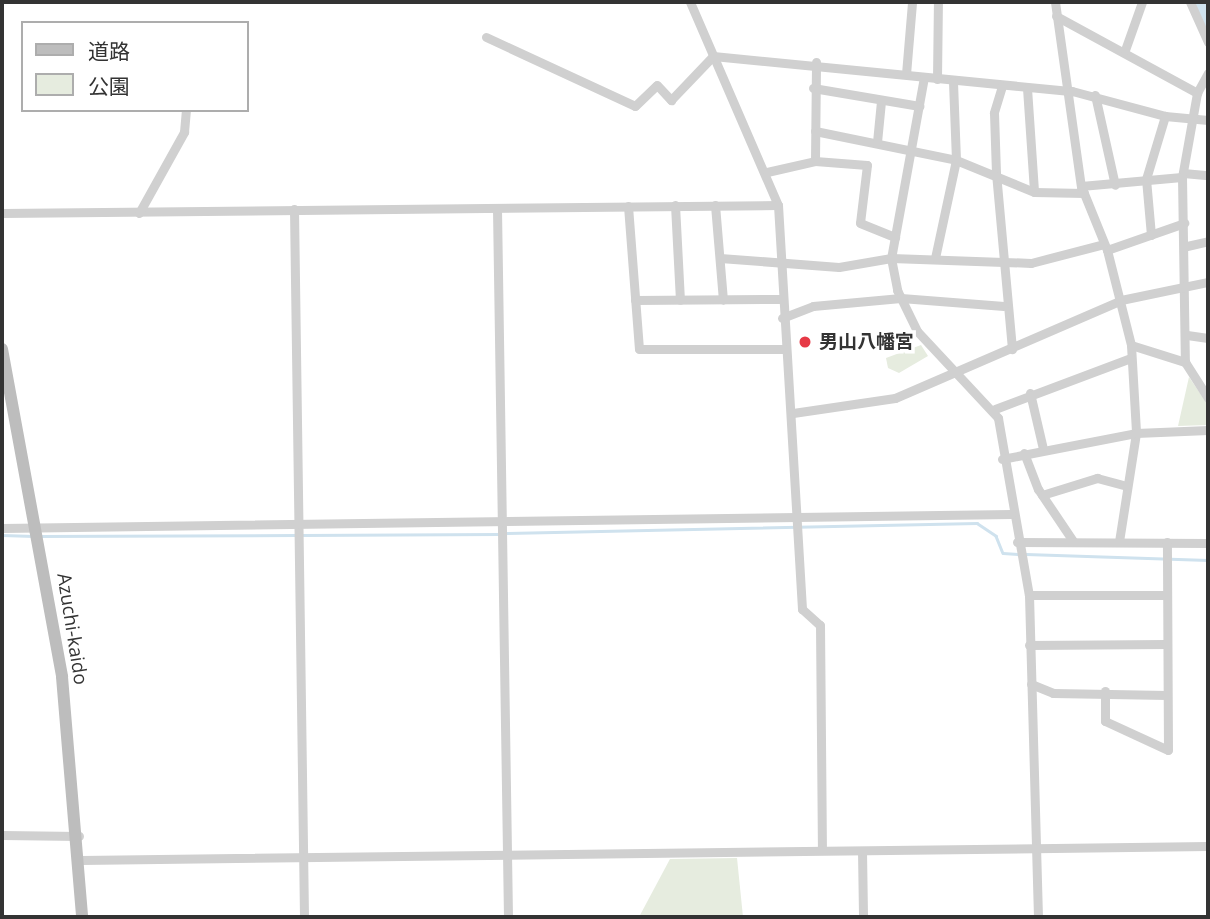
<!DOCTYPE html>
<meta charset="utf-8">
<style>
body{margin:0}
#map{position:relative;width:1210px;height:919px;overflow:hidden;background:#fff;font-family:"Open Sans","Noto Sans JP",sans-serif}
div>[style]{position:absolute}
.green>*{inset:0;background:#e6ecdf}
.stream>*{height:2.5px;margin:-1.25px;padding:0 1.25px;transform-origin:1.25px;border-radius:1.25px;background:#cfe2ee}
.river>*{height:16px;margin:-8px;padding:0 8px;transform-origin:8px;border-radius:8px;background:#cfe2ee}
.street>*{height:9px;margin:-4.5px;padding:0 4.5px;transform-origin:4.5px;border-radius:4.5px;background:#d0d0d0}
.secondary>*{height:12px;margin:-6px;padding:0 6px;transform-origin:6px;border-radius:6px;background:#bdbdbd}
.dots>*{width:19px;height:19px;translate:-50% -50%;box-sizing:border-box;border:4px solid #fff;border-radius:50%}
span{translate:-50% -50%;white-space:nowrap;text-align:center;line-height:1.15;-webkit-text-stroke:7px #fff;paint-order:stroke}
.poi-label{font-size:19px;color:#333;font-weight:700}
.left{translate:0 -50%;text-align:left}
.street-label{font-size:19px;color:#333}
.frame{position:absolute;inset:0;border:4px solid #333;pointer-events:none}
.legend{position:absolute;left:21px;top:21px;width:228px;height:91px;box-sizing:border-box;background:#fff;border:2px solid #adadad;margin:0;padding:9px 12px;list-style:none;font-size:21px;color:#333}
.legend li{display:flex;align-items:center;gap:14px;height:35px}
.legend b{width:35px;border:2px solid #adadad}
</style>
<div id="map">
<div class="green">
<i style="clip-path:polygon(921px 345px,928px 356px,899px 373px,888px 368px,886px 358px)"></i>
<i style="clip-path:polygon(1189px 377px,1208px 405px,1208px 425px,1178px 426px)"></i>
<i style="clip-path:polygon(737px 858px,743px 917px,639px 917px,670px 859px)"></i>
</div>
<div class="stream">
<i style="left:505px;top:533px;width:472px;rotate:-1.2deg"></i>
<i style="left:977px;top:523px;width:23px;rotate:34deg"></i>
<i style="left:996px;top:536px;width:18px;rotate:68deg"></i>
<i style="left:1003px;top:553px;width:16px;rotate:4deg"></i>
<i style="left:2px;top:535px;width:31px;rotate:2deg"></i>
<i style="left:303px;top:535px;width:196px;rotate:-0.3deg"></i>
<i style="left:40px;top:536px;width:256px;rotate:-0.2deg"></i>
<i style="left:1026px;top:554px;width:182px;rotate:1.9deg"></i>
</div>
<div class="river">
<i style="left:1198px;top:2px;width:22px;rotate:63deg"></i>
</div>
<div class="street">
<i style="left:690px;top:2px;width:221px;rotate:66.6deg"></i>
<i style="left:778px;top:205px;width:405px;rotate:86.6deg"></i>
<i style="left:802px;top:609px;width:24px;rotate:42deg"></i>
<i style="left:820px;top:625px;width:222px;rotate:89.5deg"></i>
<i style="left:1055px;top:2px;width:186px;rotate:82deg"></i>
<i style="left:1081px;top:186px;width:69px;rotate:67.9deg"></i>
<i style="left:1107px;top:250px;width:98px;rotate:75.8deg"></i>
<i style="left:1131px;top:345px;width:88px;rotate:86.7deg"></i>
<i style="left:1136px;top:433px;width:110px;rotate:98.9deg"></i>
<i style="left:1190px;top:2px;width:44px;rotate:65.8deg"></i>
<i style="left:1056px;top:16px;width:161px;rotate:28.6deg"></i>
<i style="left:486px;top:37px;width:164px;rotate:24.8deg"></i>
<i style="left:635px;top:106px;width:30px;rotate:-44deg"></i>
<i style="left:657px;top:85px;width:21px;rotate:47deg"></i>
<i style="left:671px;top:100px;width:61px;rotate:-46.3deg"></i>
<i style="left:1125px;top:50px;width:51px;rotate:-70.5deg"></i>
<i style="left:713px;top:56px;width:361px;rotate:5.6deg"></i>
<i style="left:1072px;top:91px;width:96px;rotate:15deg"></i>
<i style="left:1165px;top:116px;width:43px;rotate:5.3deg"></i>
<i style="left:1208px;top:73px;width:23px;rotate:119deg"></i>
<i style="left:1197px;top:93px;width:85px;rotate:100.1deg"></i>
<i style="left:1182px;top:177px;width:185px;rotate:89.1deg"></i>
<i style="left:1185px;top:362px;width:43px;rotate:57.4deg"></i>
<i style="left:906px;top:74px;width:72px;rotate:-85.2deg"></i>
<i style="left:924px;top:77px;width:184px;rotate:100.3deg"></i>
<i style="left:891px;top:258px;width:33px;rotate:79deg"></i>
<i style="left:897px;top:290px;width:46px;rotate:64deg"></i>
<i style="left:917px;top:331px;width:119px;rotate:47deg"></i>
<i style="left:998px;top:418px;width:180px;rotate:80.1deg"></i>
<i style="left:1029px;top:595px;width:322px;rotate:88.4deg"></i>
<i style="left:937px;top:79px;width:77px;rotate:-89.3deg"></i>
<i style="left:1002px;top:86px;width:28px;rotate:107deg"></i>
<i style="left:994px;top:113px;width:60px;rotate:88.1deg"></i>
<i style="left:996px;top:173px;width:177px;rotate:84.8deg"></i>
<i style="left:813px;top:88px;width:108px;rotate:9.6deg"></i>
<i style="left:1027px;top:88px;width:104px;rotate:86.1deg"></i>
<i style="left:1095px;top:95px;width:92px;rotate:77.5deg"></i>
<i style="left:815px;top:131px;width:144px;rotate:11.6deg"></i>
<i style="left:956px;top:160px;width:84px;rotate:22.3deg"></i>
<i style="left:1034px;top:192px;width:50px;rotate:1.1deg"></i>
<i style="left:877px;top:142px;width:41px;rotate:-84.4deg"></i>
<i style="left:815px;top:161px;width:99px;rotate:-89.4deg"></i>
<i style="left:767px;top:172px;width:49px;rotate:-12.9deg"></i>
<i style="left:815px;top:161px;width:52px;rotate:4.4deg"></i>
<i style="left:867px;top:165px;width:58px;rotate:96.9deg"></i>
<i style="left:860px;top:223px;width:38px;rotate:22deg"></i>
<i style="left:1183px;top:173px;width:25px;rotate:5deg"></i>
<i style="left:1081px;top:186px;width:101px;rotate:-5.1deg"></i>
<i style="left:675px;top:205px;width:95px;rotate:87deg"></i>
<i style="left:715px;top:205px;width:95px;rotate:85.2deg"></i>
<i style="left:628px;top:206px;width:143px;rotate:85.6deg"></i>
<i style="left:639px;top:349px;width:146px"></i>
<i style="left:294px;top:209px;width:708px;rotate:89.19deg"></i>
<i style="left:497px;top:209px;width:708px;rotate:89.11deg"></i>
<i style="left:2px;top:213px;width:776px;rotate:-0.59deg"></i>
<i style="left:139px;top:213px;width:93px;rotate:-60.9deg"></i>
<i style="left:184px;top:132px;width:22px;rotate:-85deg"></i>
<i style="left:1151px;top:235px;width:56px;rotate:-95.1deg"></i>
<i style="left:1146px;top:179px;width:66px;rotate:-73.2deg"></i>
<i style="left:1187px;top:246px;width:22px;rotate:-13deg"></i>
<i style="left:1107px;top:250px;width:82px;rotate:-19.3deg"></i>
<i style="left:720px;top:258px;width:119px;rotate:4.3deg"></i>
<i style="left:839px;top:267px;width:53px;rotate:-9.8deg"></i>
<i style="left:891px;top:258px;width:140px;rotate:2deg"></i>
<i style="left:1031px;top:263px;width:75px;rotate:-14.6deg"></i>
<i style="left:935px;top:258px;width:100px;rotate:-77.9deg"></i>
<i style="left:956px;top:160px;width:79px;rotate:-92.2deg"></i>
<i style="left:635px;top:300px;width:146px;rotate:-0.4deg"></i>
<i style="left:782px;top:318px;width:33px;rotate:-21deg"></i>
<i style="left:813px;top:306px;width:88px;rotate:-5.2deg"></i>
<i style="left:901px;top:298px;width:103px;rotate:4.4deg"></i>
<i style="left:1187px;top:335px;width:21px;rotate:8deg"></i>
<i style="left:1131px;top:345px;width:57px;rotate:17.5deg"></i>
<i style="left:1030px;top:393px;width:57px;rotate:76.9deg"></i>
<i style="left:995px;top:409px;width:145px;rotate:-20.6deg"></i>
<i style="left:793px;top:413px;width:103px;rotate:-8.4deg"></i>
<i style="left:895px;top:398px;width:246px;rotate:-23.4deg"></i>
<i style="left:1121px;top:300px;width:89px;rotate:-11.7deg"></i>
<i style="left:1024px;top:453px;width:39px;rotate:69deg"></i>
<i style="left:1038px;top:489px;width:63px;rotate:56.1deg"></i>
<i style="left:1002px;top:459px;width:136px;rotate:-11deg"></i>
<i style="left:1136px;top:433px;width:72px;rotate:-2.4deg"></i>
<i style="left:1042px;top:495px;width:58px;rotate:-17.2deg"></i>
<i style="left:1097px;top:478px;width:31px;rotate:15deg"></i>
<i style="left:2px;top:528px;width:1009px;rotate:-0.79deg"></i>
<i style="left:1017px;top:542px;width:191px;rotate:0.3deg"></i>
<i style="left:1029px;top:595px;width:137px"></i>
<i style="left:1029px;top:645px;width:137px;rotate:-0.4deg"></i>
<i style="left:1031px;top:684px;width:24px;rotate:22deg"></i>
<i style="left:1053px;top:693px;width:114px;rotate:1deg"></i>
<i style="left:1105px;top:691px;width:30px;rotate:90deg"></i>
<i style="left:1105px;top:721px;width:69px;rotate:24.7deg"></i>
<i style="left:1168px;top:750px;width:208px;rotate:-90.3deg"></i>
<i style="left:2px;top:835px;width:77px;rotate:0.7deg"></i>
<i style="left:862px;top:851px;width:66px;rotate:89.1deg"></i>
<i style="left:81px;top:860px;width:1127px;rotate:-0.71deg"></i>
</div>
<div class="secondary">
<i style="left:2px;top:349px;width:333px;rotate:79.6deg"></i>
<i style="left:62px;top:677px;width:241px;rotate:85.2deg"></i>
</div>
<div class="dots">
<i style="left:805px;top:342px;background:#e63946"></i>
</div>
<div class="poi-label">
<span class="left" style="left:819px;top:342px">男山八幡宮</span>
</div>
<div class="street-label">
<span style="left:72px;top:629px;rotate:81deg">Azuchi-kaido</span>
</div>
<div class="frame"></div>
<ul class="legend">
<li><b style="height:9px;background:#bdbdbd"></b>道路</li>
<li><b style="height:19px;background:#e6ecdf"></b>公園</li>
</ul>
</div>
